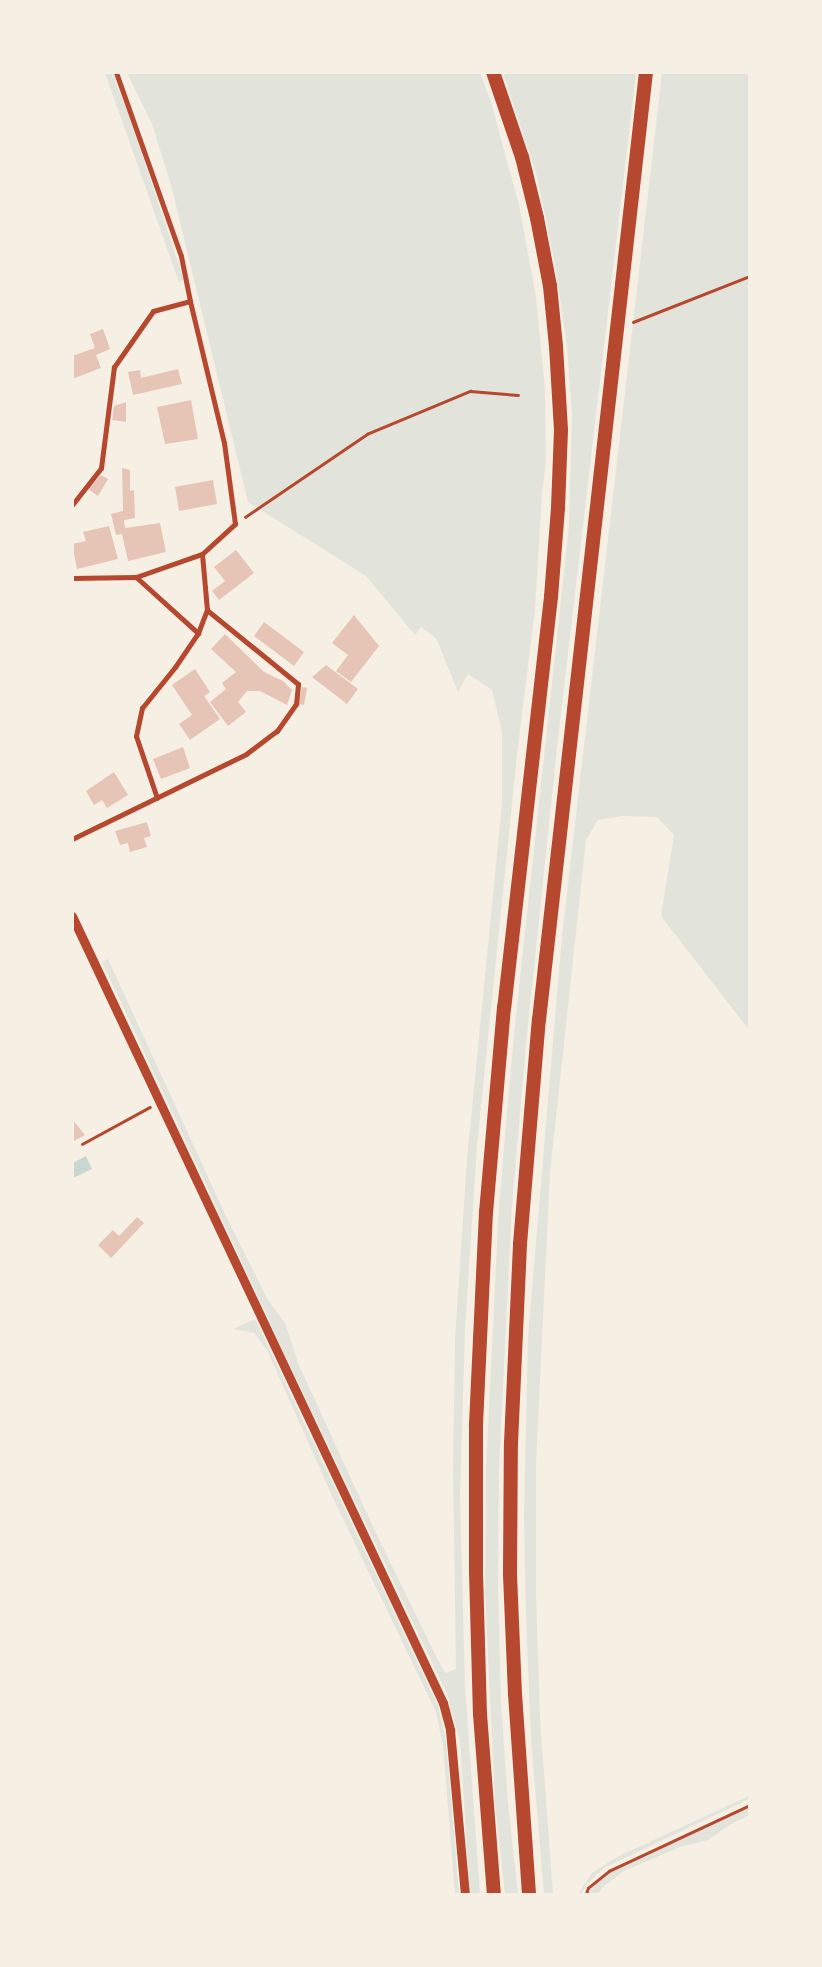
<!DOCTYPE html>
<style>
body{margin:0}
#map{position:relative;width:822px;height:1967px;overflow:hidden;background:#f6efe4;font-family:Overpass,sans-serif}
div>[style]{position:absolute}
.green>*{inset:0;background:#e2e4dc}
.water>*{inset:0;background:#c9d6d2}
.building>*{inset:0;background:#e6c5b7}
.path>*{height:2.5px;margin:-1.25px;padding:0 1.25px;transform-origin:1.25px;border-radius:1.25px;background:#b5482f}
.minor>*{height:5px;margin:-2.5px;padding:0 2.5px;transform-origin:2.5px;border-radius:2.5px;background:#b5482f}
.tertiary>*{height:9px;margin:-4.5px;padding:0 4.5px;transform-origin:4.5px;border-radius:4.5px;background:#b5482f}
.trunk>*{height:14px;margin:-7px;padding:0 7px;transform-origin:7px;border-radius:7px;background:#b5482f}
span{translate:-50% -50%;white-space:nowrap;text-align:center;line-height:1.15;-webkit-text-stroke:5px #f6efe4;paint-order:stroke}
.frame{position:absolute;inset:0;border:74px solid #f6efe4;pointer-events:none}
</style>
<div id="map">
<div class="green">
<i style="clip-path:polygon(105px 73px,112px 73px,130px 119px,184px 280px,179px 282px)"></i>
<i style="clip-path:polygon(127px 73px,480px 73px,491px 102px,519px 205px,536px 297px,545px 389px,546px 461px,542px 493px,535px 609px,517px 755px,477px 1146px,465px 1329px,460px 1495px,465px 1686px,480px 1894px,470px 1894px,460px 1742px,447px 1694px,291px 1367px,102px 962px,108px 959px,226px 1216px,268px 1300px,285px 1323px,298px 1363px,376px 1533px,435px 1654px,445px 1673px,456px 1669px,453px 1467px,455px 1339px,467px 1159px,502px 803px,502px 732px,492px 690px,468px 674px,458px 692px,436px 638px,421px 627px,415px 635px,366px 576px,248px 502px,171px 185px,152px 124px)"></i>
<i style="clip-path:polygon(503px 73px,636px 73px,557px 748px,527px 1035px,512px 1205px,499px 1469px,498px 1590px,501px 1701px,508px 1803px,518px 1894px,505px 1894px,495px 1804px,485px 1591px,486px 1469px,499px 1204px,514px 1034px,569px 525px,572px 415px,567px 347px,555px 264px,536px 173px)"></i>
<i style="clip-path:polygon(662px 73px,749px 73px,749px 1030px,661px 916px,674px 835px,657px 817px,623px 816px,598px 820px,586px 840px,550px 1173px,536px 1464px,536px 1594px,540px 1718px,553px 1894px,544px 1894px,531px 1740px,526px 1617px,524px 1516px,528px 1336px,562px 936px)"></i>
<i style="clip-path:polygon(255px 1319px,438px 1706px,446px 1740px,459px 1894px,455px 1894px,443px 1746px,436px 1712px,333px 1498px,267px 1350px,254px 1333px,233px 1329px)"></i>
<i style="clip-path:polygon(749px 1796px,749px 1799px,604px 1868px,586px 1885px,581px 1894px,578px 1894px,593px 1872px,619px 1856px)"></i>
<i style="clip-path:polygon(749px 1807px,749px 1815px,728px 1826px,708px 1840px,680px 1847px,624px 1871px,604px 1886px,598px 1894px,588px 1894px,603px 1877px,625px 1863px)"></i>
</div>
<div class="water">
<i style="clip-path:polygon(86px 1156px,92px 1169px,73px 1178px,73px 1163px)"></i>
</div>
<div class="building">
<i style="clip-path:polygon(103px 329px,110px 349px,96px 355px,101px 368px,72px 379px,72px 356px,95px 348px,90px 334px)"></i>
<i style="clip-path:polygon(178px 369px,182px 384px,133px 395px,128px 372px,140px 370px,141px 378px)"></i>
<i style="clip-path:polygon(191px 400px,198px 439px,165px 444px,157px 407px)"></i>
<i style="clip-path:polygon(126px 402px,126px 422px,112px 420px,114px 406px)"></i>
<i style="clip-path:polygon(122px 468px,130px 470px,130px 491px,134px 490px,135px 518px,124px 520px,125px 528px,160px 523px,166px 552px,128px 561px,122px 534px,116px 535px,111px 514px,123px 511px)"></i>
<i style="clip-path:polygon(101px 475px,108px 479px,98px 496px,88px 489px)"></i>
<i style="clip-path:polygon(213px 480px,217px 504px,179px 511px,175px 487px)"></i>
<i style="clip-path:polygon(109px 526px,118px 559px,77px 569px,72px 544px,86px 541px,83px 532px)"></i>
<i style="clip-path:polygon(236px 550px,254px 573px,219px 600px,212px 591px,225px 581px,214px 567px)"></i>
<i style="clip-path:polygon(354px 615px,379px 646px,351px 682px,336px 671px,348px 655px,332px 643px)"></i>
<i style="clip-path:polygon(264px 622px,304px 652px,294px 666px,254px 636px)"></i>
<i style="clip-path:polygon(225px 634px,264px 672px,283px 681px,292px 690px,287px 705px,260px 691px,247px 691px,238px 702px,246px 712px,228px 726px,210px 702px,226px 689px,222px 683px,236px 672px,211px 649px)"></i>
<i style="clip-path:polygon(326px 665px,358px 689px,347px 704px,312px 677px)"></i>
<i style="clip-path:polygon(195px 669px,210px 692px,204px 696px,220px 719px,190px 740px,179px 724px,192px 715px,172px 685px)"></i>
<i style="clip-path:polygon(302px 687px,307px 688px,304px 705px,298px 704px)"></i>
<i style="clip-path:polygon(183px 747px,190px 768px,161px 779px,153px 759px)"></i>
<i style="clip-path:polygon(114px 772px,128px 795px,107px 808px,102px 800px,94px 805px,86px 791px)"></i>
<i style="clip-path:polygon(147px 822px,151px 836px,144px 838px,147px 847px,130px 852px,128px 843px,120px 845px,115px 831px)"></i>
<i style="clip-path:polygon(72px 1119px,85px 1135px,72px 1142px)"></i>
<i style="clip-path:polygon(137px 1217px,144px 1223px,111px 1258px,98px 1245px,113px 1230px,119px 1236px)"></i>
</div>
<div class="path">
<i style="left:633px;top:322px;width:126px;rotate:-21.5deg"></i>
<i style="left:245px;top:517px;width:148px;rotate:-34.2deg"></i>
<i style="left:367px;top:434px;width:112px;rotate:-22.7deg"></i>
<i style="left:470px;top:391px;width:48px;rotate:4.8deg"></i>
<i style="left:82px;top:1144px;width:77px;rotate:-28.6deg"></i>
<i style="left:586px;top:1894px;width:6px;rotate:-72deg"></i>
<i style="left:588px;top:1888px;width:27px;rotate:-39deg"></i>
<i style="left:609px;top:1871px;width:156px;rotate:-25.1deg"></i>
</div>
<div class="minor">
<i style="left:72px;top:505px;width:47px;rotate:-51.9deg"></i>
<i style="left:101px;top:468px;width:102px;rotate:-82.7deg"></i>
<i style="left:114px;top:367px;width:68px;rotate:-55.1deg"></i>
<i style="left:153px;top:311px;width:38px;rotate:-15deg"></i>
<i style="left:136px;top:577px;width:84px;rotate:42.1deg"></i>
<i style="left:72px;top:578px;width:64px;rotate:-0.9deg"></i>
<i style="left:136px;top:577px;width:70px;rotate:-19.2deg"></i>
<i style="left:202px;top:554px;width:45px;rotate:-42.3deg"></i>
<i style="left:235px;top:524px;width:82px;rotate:-97.7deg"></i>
<i style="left:224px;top:443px;width:146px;rotate:-103.5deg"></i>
<i style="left:190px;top:301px;width:46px;rotate:-101.3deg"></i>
<i style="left:181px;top:256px;width:195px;rotate:-109.5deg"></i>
<i style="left:157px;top:798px;width:65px;rotate:-108.7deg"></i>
<i style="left:136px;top:736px;width:29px;rotate:-78deg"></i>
<i style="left:142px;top:708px;width:53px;rotate:-51.2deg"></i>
<i style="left:175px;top:667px;width:41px;rotate:-55.9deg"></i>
<i style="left:198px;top:633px;width:25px;rotate:-69deg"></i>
<i style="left:72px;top:839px;width:194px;rotate:-26deg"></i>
<i style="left:246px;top:754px;width:39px;rotate:-37deg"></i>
<i style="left:277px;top:731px;width:33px;rotate:-55deg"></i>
<i style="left:296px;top:704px;width:20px;rotate:-84deg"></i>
<i style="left:298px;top:684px;width:117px;rotate:-140.9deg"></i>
<i style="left:207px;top:610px;width:56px;rotate:-95.1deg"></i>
</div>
<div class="tertiary">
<i style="left:72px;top:916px;width:870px;rotate:64.76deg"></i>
<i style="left:443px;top:1703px;width:28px;rotate:75deg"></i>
<i style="left:450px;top:1730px;width:165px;rotate:84.8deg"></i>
</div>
<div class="trunk">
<i style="left:493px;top:72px;width:90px;rotate:71.2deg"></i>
<i style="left:522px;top:157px;width:63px;rotate:76.2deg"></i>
<i style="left:537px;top:218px;width:69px;rotate:79.2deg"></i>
<i style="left:550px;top:286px;width:60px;rotate:84.3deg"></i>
<i style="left:556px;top:346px;width:84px;rotate:86.6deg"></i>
<i style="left:561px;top:430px;width:78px;rotate:92.2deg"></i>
<i style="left:558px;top:508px;width:89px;rotate:94.5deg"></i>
<i style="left:551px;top:597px;width:413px;rotate:96.5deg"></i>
<i style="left:504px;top:1007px;width:206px;rotate:95deg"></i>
<i style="left:486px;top:1212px;width:215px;rotate:92.7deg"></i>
<i style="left:476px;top:1427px;width:145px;rotate:90deg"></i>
<i style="left:476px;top:1572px;width:142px;rotate:88.4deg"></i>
<i style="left:480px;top:1714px;width:181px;rotate:85.6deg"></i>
<i style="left:529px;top:1894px;width:200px;rotate:-94deg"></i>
<i style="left:515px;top:1694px;width:121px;rotate:-92.4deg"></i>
<i style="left:510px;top:1573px;width:130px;rotate:-89.6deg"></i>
<i style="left:511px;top:1443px;width:199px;rotate:-87.4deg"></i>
<i style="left:520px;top:1244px;width:225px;rotate:-85.2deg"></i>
<i style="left:539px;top:1020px;width:954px;rotate:-83.56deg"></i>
</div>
<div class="frame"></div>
</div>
